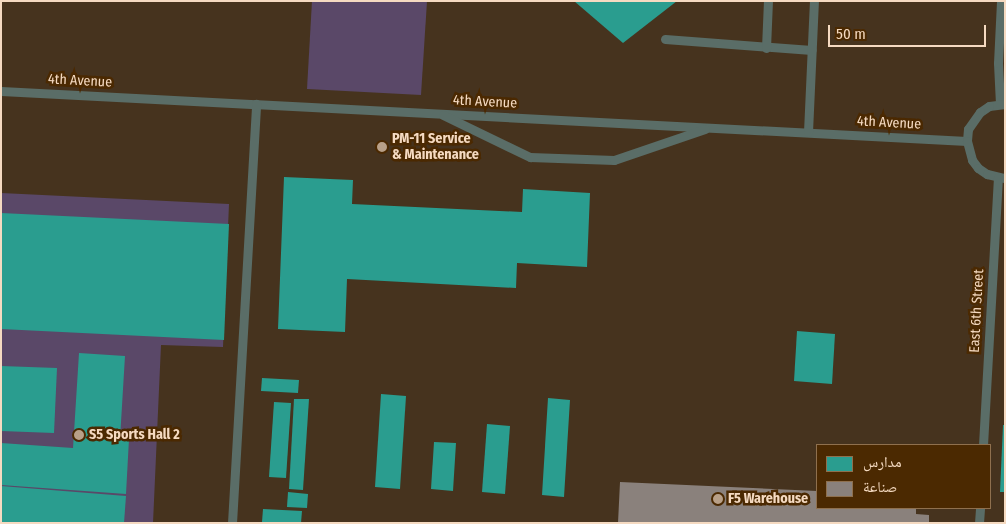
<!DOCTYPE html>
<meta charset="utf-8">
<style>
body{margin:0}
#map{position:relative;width:1006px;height:524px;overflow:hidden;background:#46331e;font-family:"Fira Sans Condensed","Noto Naskh Arabic",sans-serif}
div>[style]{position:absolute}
.green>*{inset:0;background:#5a4868}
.schools>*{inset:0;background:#2a9d8f}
.industry>*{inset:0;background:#8a817c}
.service>*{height:9px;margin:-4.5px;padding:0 4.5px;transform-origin:4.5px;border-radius:4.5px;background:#5a6d67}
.dots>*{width:14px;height:14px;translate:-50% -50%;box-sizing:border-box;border:2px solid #4b2901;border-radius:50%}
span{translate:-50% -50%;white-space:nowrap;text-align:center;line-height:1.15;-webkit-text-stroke:5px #4b2901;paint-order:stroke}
.street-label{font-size:14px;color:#f5dac1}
.poi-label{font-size:14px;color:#f5dac1;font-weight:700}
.left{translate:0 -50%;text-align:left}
.frame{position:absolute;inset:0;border:2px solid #f5dac1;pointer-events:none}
.legend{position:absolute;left:816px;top:444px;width:175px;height:65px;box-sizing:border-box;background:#4b2901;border:1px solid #8f704e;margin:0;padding:6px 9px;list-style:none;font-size:15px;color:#f5dac1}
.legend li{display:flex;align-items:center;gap:10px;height:25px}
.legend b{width:25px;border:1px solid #8f704e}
.scale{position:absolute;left:828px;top:25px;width:158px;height:22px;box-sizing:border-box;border:2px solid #f5dac1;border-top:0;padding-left:6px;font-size:15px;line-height:18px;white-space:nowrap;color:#f5dac1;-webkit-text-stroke:4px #4b2901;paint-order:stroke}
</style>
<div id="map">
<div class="green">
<i style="clip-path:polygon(312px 1px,427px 1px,421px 95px,307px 89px)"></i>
<i style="clip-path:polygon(1px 193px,229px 204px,223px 347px,161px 345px,153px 523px,1px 523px)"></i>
</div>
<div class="schools">
<i style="clip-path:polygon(574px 1px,677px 1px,623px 43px)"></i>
<i style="clip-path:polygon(284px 177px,353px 180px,352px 204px,522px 212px,523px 189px,590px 193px,587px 267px,517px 263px,516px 288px,347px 279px,345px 332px,278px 329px)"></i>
<i style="clip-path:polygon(1px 213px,229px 224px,224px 340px,1px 329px)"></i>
<i style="clip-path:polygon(797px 331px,835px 334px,832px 384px,794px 381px)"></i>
<i style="clip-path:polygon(79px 353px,125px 356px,120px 439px,129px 439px,126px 494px,1px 485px,1px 443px,73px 448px)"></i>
<i style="clip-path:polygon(1px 366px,57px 368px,54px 433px,1px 431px)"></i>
<i style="clip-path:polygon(262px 378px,299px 380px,298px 393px,261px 391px)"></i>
<i style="clip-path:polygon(381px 394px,406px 396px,400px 489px,375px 487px)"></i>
<i style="clip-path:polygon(548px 398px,570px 400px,564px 497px,542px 495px)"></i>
<i style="clip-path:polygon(294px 399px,309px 399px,303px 490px,289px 489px)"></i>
<i style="clip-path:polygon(274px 402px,291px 403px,286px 478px,269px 477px)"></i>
<i style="clip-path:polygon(487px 424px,510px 426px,505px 494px,482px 492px)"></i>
<i style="clip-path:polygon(1003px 425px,1005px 425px,1005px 492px,1000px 492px)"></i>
<i style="clip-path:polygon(434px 442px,456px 443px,453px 491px,431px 489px)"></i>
<i style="clip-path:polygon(1px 486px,126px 496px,124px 523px,1px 523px)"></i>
<i style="clip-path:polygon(288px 492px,308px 494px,307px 508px,287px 507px)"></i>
<i style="clip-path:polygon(263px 509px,302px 511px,301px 523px,262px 522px)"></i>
</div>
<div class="industry">
<i style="clip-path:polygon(620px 482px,817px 491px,817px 508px,916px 508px,916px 514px,929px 515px,929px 523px,618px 523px)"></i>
</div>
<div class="service">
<i style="left:665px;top:39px;width:147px;rotate:4.3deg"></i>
<i style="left:766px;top:48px;width:47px;rotate:-87.6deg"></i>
<i style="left:1px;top:91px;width:967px;rotate:2.96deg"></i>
<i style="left:1000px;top:104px;width:41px;rotate:-92.8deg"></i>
<i style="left:998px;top:63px;width:62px;rotate:-87.2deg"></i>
<i style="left:1005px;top:104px;width:16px;rotate:173deg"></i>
<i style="left:989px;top:106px;width:11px;rotate:146deg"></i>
<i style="left:980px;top:112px;width:21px;rotate:125deg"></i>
<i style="left:968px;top:129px;width:12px;rotate:95deg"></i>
<i style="left:967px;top:141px;width:20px;rotate:75deg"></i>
<i style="left:972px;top:160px;width:10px;rotate:53deg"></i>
<i style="left:978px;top:168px;width:11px;rotate:34deg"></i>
<i style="left:987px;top:174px;width:18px;rotate:13deg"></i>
<i style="left:443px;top:115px;width:97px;rotate:25.8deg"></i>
<i style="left:530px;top:157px;width:84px;rotate:2deg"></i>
<i style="left:614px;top:160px;width:96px;rotate:-18.8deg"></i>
<i style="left:808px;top:132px;width:131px;rotate:-87.4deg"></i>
<i style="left:983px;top:445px;width:268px;rotate:-86.8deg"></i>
<i style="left:232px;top:523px;width:420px;rotate:-86.7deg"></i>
<i style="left:979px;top:523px;width:15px;rotate:-86deg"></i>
</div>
<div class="dots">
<i style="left:382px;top:147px;background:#b8a088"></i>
<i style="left:79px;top:435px;background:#b8a088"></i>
<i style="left:718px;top:499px;background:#b8a088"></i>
</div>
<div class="street-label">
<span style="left:80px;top:81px;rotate:3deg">4th Avenue</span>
<span style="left:485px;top:102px;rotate:3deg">4th Avenue</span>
<span style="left:889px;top:123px;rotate:3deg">4th Avenue</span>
<span style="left:977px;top:311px;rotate:-87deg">East 6th Street</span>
</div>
<div class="poi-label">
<span class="left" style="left:392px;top:147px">PM-11 Service<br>&amp; Maintenance</span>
<span class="left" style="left:89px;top:435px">S5 Sports Hall 2</span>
<span class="left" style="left:728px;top:499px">F5 Warehouse</span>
</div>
<div class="frame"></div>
<ul class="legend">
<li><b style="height:14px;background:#2a9d8f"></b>مدارس</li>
<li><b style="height:14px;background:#8a817c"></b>صناعة</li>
</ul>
<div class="scale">50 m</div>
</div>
